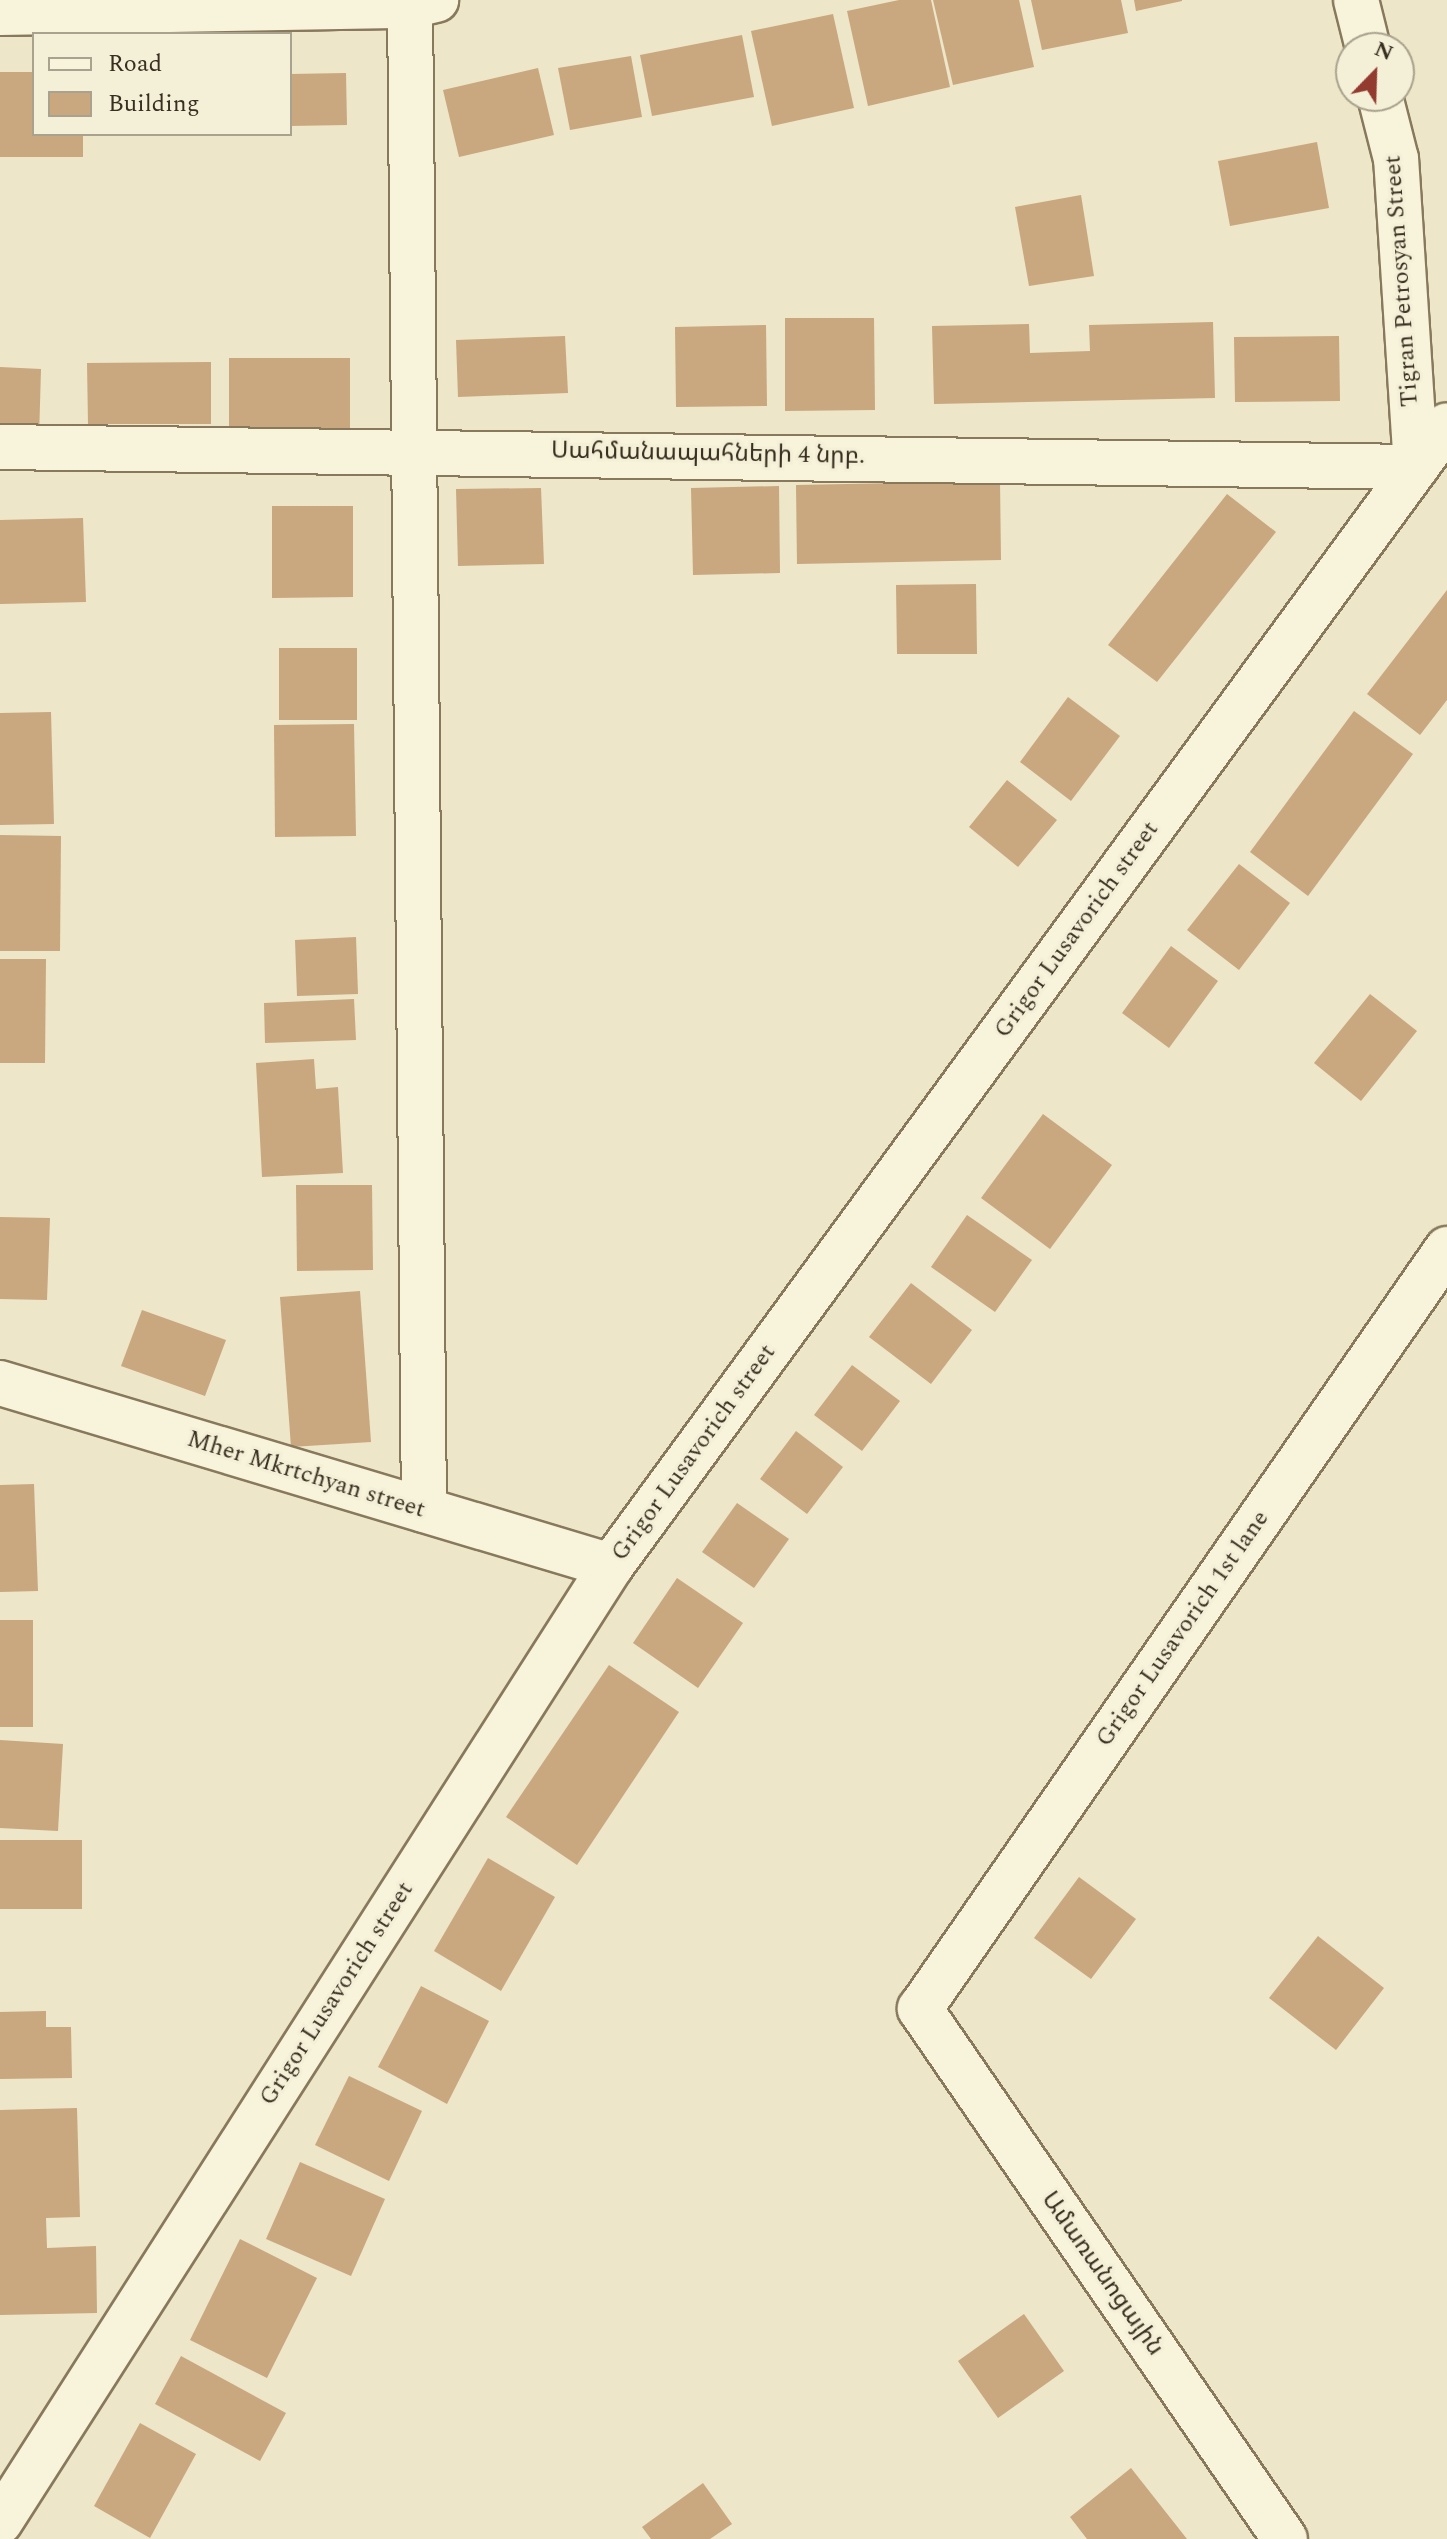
<!DOCTYPE html>
<meta charset="utf-8">
<style>
body{margin:0}
#map{position:relative;width:1447px;height:2539px;overflow:hidden;background:#ede6c8;font-family:Spectral,"Noto Sans Armenian",serif}
div>[style]{position:absolute}
.building>*{inset:0;background:#c9a77f}
.roads{filter:drop-shadow(2px 0 #88795d) drop-shadow(-2px 0 #88795d) drop-shadow(0 2px #88795d) drop-shadow(0 -2px #88795d)}
.minor>*{height:44px;margin:-22px;padding:0 22px;transform-origin:22px;border-radius:22px;background:#f8f3db}
span{translate:-50% -50%;white-space:nowrap;text-align:center;line-height:1.15;-webkit-text-stroke:6px #f4efd7;paint-order:stroke}
.street-label{font-size:24px;color:#392f20}
.legend{position:absolute;left:32px;top:32px;width:260px;height:104px;box-sizing:border-box;background:#f4efd7;border:2px solid #a9a28e;margin:0;padding:10px 14px;list-style:none;font-size:24px;color:#392f20}
.legend li{display:flex;align-items:center;gap:16px;height:40px}
.legend b{width:40px;border:2px solid #a9a28e}
.north{position:absolute;left:1335px;top:32px;width:80px;height:80px;box-sizing:border-box;background:#f4efd7;border:2px solid #a9a28e;border-radius:50%;rotate:23deg;font-size:22px;font-weight:700;line-height:32px;text-align:center;color:#392f20}
.north::after{content:'';display:block;margin:auto;width:28px;height:36px;background:#943b30;clip-path:polygon(50% 0,100% 100%,50% 72%,0 100%)}
</style>
<div id="map">
<div class="building">
<i style="clip-path:polygon(899px 0,931px 0,950px 87px,868px 106px,847px 11px)"></i>
<i style="clip-path:polygon(933px 0,1019px 0,1034px 67px,953px 85px)"></i>
<i style="clip-path:polygon(1031px 0,1121px 0,1128px 33px,1042px 50px)"></i>
<i style="clip-path:polygon(1134px 0,1182px 0,1182px 1px,1136px 11px)"></i>
<i style="clip-path:polygon(833px 14px,854px 108px,772px 126px,751px 31px)"></i>
<i style="clip-path:polygon(742px 35px,754px 97px,652px 116px,640px 55px)"></i>
<i style="clip-path:polygon(631px 56px,642px 117px,570px 130px,558px 68px)"></i>
<i style="clip-path:polygon(538px 68px,554px 135px,459px 157px,443px 90px)"></i>
<i style="clip-path:polygon(0 72px,34px 72px,34px 134px,83px 134px,83px 157px,0 157px)"></i>
<i style="clip-path:polygon(346px 73px,347px 125px,290px 126px,290px 74px)"></i>
<i style="clip-path:polygon(1317px 142px,1329px 208px,1230px 226px,1218px 161px)"></i>
<i style="clip-path:polygon(1081px 195px,1094px 276px,1029px 286px,1015px 207px)"></i>
<i style="clip-path:polygon(785px 318px,874px 318px,875px 410px,785px 411px)"></i>
<i style="clip-path:polygon(1213px 322px,1215px 398px,934px 404px,932px 326px,1029px 324px,1030px 353px,1090px 351px,1089px 325px)"></i>
<i style="clip-path:polygon(766px 325px,767px 406px,676px 407px,675px 327px)"></i>
<i style="clip-path:polygon(565px 336px,568px 393px,458px 397px,456px 340px)"></i>
<i style="clip-path:polygon(1339px 336px,1340px 401px,1235px 402px,1234px 337px)"></i>
<i style="clip-path:polygon(229px 358px,350px 358px,350px 432px,229px 432px)"></i>
<i style="clip-path:polygon(211px 362px,211px 424px,88px 424px,87px 363px)"></i>
<i style="clip-path:polygon(0 367px,41px 369px,39px 438px,0 436px)"></i>
<i style="clip-path:polygon(1000px 481px,1001px 560px,797px 564px,796px 485px)"></i>
<i style="clip-path:polygon(779px 486px,780px 573px,693px 575px,691px 488px)"></i>
<i style="clip-path:polygon(541px 488px,544px 564px,458px 566px,456px 489px)"></i>
<i style="clip-path:polygon(1227px 494px,1276px 532px,1157px 682px,1108px 645px)"></i>
<i style="clip-path:polygon(272px 506px,353px 506px,353px 597px,272px 598px)"></i>
<i style="clip-path:polygon(83px 518px,86px 602px,0 604px,0 520px)"></i>
<i style="clip-path:polygon(976px 584px,977px 654px,897px 654px,896px 585px)"></i>
<i style="clip-path:polygon(1447px 590px,1447px 700px,1420px 735px,1367px 694px)"></i>
<i style="clip-path:polygon(279px 648px,357px 648px,357px 720px,279px 720px)"></i>
<i style="clip-path:polygon(1068px 697px,1120px 736px,1071px 801px,1020px 762px)"></i>
<i style="clip-path:polygon(1354px 711px,1413px 754px,1308px 896px,1250px 852px)"></i>
<i style="clip-path:polygon(51px 712px,54px 824px,0 825px,0 713px)"></i>
<i style="clip-path:polygon(354px 724px,356px 836px,275px 837px,274px 725px)"></i>
<i style="clip-path:polygon(1007px 780px,1057px 820px,1018px 867px,969px 827px)"></i>
<i style="clip-path:polygon(0 835px,61px 836px,60px 951px,0 951px)"></i>
<i style="clip-path:polygon(1239px 864px,1290px 903px,1239px 970px,1187px 930px)"></i>
<i style="clip-path:polygon(356px 937px,358px 994px,297px 996px,295px 940px)"></i>
<i style="clip-path:polygon(1171px 946px,1218px 981px,1169px 1048px,1122px 1013px)"></i>
<i style="clip-path:polygon(0 959px,46px 959px,45px 1063px,0 1063px)"></i>
<i style="clip-path:polygon(1370px 994px,1417px 1031px,1361px 1101px,1314px 1063px)"></i>
<i style="clip-path:polygon(354px 999px,356px 1040px,265px 1043px,264px 1003px)"></i>
<i style="clip-path:polygon(314px 1059px,316px 1089px,338px 1087px,343px 1173px,262px 1177px,256px 1063px)"></i>
<i style="clip-path:polygon(1043px 1114px,1112px 1165px,1050px 1249px,981px 1198px)"></i>
<i style="clip-path:polygon(296px 1185px,372px 1185px,373px 1270px,297px 1271px)"></i>
<i style="clip-path:polygon(967px 1215px,1032px 1260px,995px 1312px,931px 1267px)"></i>
<i style="clip-path:polygon(0 1217px,50px 1218px,47px 1300px,0 1299px)"></i>
<i style="clip-path:polygon(911px 1283px,972px 1330px,931px 1384px,869px 1337px)"></i>
<i style="clip-path:polygon(360px 1291px,371px 1442px,291px 1447px,280px 1297px)"></i>
<i style="clip-path:polygon(142px 1310px,226px 1340px,205px 1396px,121px 1366px)"></i>
<i style="clip-path:polygon(852px 1365px,900px 1401px,862px 1451px,814px 1415px)"></i>
<i style="clip-path:polygon(796px 1431px,843px 1467px,807px 1514px,760px 1479px)"></i>
<i style="clip-path:polygon(34px 1484px,38px 1591px,0 1592px,0 1485px)"></i>
<i style="clip-path:polygon(737px 1503px,789px 1539px,754px 1588px,702px 1552px)"></i>
<i style="clip-path:polygon(677px 1578px,743px 1623px,698px 1688px,633px 1643px)"></i>
<i style="clip-path:polygon(0 1620px,33px 1620px,33px 1727px,0 1727px)"></i>
<i style="clip-path:polygon(609px 1665px,679px 1712px,577px 1865px,506px 1817px)"></i>
<i style="clip-path:polygon(0 1740px,63px 1744px,58px 1831px,0 1828px)"></i>
<i style="clip-path:polygon(0 1840px,82px 1840px,82px 1909px,0 1909px)"></i>
<i style="clip-path:polygon(488px 1858px,555px 1897px,501px 1991px,434px 1951px)"></i>
<i style="clip-path:polygon(1079px 1877px,1136px 1919px,1091px 1979px,1034px 1938px)"></i>
<i style="clip-path:polygon(1318px 1936px,1384px 1988px,1336px 2050px,1269px 1998px)"></i>
<i style="clip-path:polygon(421px 1986px,489px 2021px,447px 2104px,378px 2067px)"></i>
<i style="clip-path:polygon(46px 2011px,46px 2027px,71px 2027px,72px 2078px,0 2079px,0 2012px)"></i>
<i style="clip-path:polygon(349px 2076px,422px 2111px,389px 2181px,315px 2145px)"></i>
<i style="clip-path:polygon(77px 2108px,80px 2217px,46px 2218px,47px 2248px,96px 2246px,97px 2313px,0 2315px,0 2110px)"></i>
<i style="clip-path:polygon(300px 2162px,385px 2199px,351px 2276px,266px 2239px)"></i>
<i style="clip-path:polygon(240px 2239px,317px 2278px,267px 2378px,190px 2340px)"></i>
<i style="clip-path:polygon(1024px 2314px,1064px 2371px,998px 2418px,958px 2361px)"></i>
<i style="clip-path:polygon(181px 2356px,286px 2413px,260px 2461px,155px 2404px)"></i>
<i style="clip-path:polygon(140px 2423px,196px 2454px,150px 2538px,94px 2506px)"></i>
<i style="clip-path:polygon(1131px 2468px,1187px 2539px,1087px 2539px,1070px 2517px)"></i>
<i style="clip-path:polygon(703px 2483px,732px 2524px,710px 2539px,651px 2539px,642px 2527px)"></i>
</div>
<div class="roads">
<div class="minor">
<i style="left:410px;top:0;width:1510px;rotate:89.47deg"></i>
<i style="left:1356px;top:0;width:49px;rotate:76deg"></i>
<i style="left:0;top:13px;width:410px;rotate:-1deg"></i>
<i style="left:410px;top:6px;width:27px;rotate:-13deg"></i>
<i style="left:0;top:447px;width:1416px;rotate:0.81deg"></i>
<i style="left:1416px;top:467px;width:309px;rotate:-93.7deg"></i>
<i style="left:1396px;top:159px;width:65px;rotate:-104.3deg"></i>
<i style="left:0;top:1383px;width:638px;rotate:16.67deg"></i>
<i style="left:0;top:2522px;width:1135px;rotate:-57.42deg"></i>
<i style="left:611px;top:1566px;width:1414px;rotate:-53.77deg"></i>
<i style="left:1285px;top:2539px;width:644px;rotate:-124.55deg"></i>
<i style="left:920px;top:2009px;width:925px;rotate:-55.26deg"></i>
</div>
</div>
<div class="street-label">
<span style="left:1402px;top:281px;rotate:-94deg">Tigran Petrosyan Street</span>
<span style="left:708px;top:454px;rotate:1deg">Սահմանապահների 4 նրբ.</span>
<span style="left:1077px;top:930px;rotate:-54deg">Grigor Lusavorich street</span>
<span style="left:694px;top:1453px;rotate:-54deg">Grigor Lusavorich street</span>
<span style="left:306px;top:1475px;rotate:17deg">Mher Mkrtchyan street</span>
<span style="left:1183px;top:1629px;rotate:-55deg">Grigor Lusavorich 1st lane</span>
<span style="left:337px;top:1994px;rotate:-57deg">Grigor Lusavorich street</span>
<span style="left:1102px;top:2274px;rotate:55deg">Ամառանոցային</span>
</div>
<ul class="legend">
<li><b style="height:10px;background:#f8f3db"></b>Road</li>
<li><b style="height:22px;background:#c9a77f"></b>Building</li>
</ul>
<div class="north">N</div>
</div>
